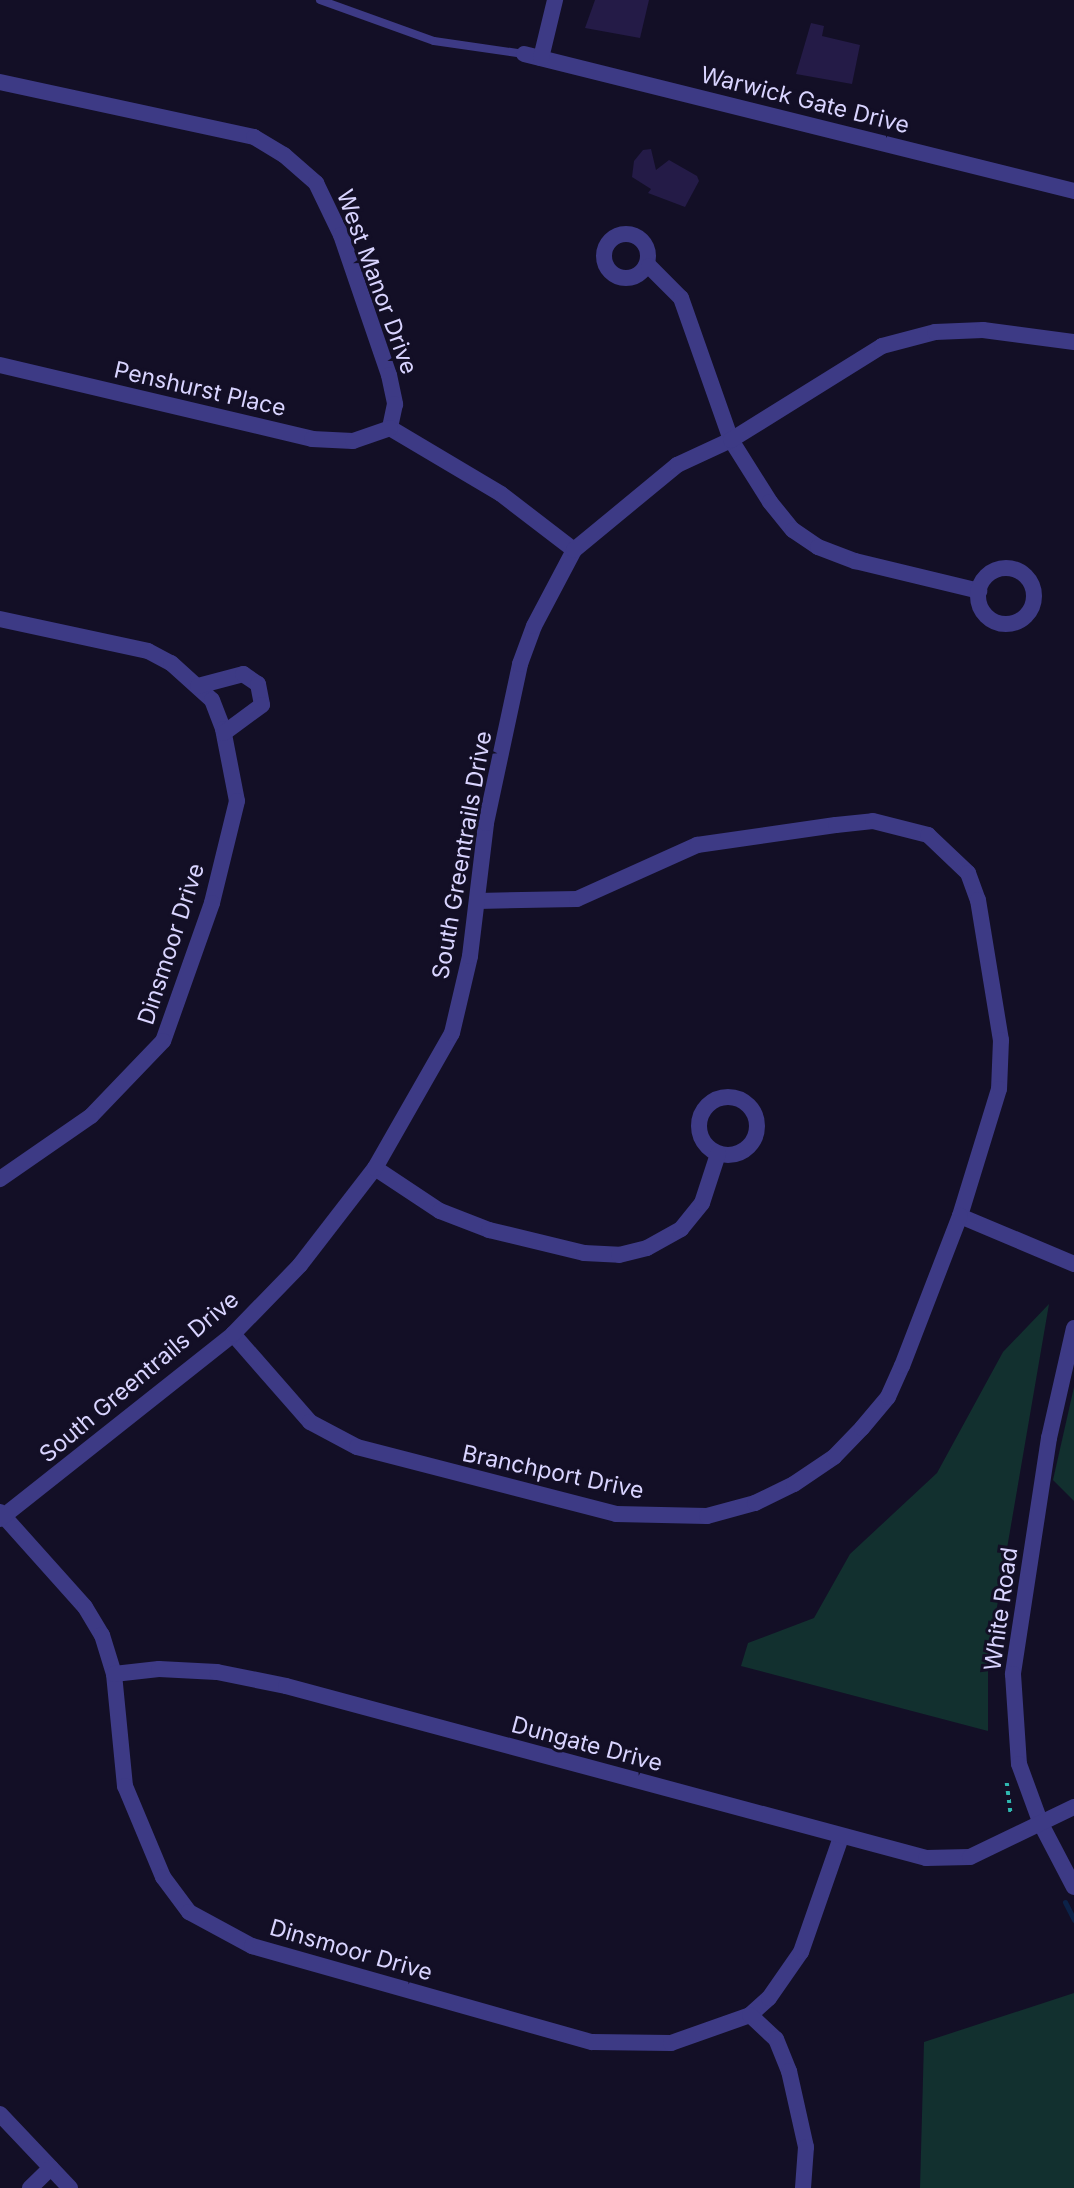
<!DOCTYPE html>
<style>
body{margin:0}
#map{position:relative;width:1074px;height:2188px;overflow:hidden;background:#130f26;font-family:Inter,sans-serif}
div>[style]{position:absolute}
.green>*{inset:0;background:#12302f}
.stream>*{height:5px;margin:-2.5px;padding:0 2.5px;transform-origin:2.5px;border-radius:2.5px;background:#0c2248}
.building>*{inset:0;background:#241b47}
.path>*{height:3.5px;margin-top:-1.75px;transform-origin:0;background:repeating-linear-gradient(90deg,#2fb8b0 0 3.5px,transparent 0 8.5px)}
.lane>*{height:8px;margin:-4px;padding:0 4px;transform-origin:4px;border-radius:4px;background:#3d3a85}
.street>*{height:16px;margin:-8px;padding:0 8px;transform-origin:8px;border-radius:8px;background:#3d3a85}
.street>.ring{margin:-8px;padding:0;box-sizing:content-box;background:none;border:16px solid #3d3a85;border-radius:50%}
span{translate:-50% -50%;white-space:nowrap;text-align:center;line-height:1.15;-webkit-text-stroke:6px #130f26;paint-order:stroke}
.street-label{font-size:23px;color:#d9d4ff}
</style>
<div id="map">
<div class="green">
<i style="clip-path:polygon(1049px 1304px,988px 1659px,988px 1731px,741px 1666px,748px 1643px,814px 1618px,850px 1554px,937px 1473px,1003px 1352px)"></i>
<i style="clip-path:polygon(1074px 1387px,1074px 1501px,1053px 1480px)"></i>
<i style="clip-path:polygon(1074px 1993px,1074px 2188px,920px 2188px,924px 2042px)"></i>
</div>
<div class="stream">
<i style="left:1065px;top:1902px;width:20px;rotate:63deg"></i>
</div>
<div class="building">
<i style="clip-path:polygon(595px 0,649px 0,640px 38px,585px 28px)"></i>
<i style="clip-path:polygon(811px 23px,824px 26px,822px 36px,860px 45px,852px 84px,796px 74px)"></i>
<i style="clip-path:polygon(651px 149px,656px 170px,669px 160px,697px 176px,699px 181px,685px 207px,648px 193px,651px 189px,632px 177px,634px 161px,643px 150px)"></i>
</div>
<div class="path">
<i style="left:1007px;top:1783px;width:33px;rotate:83deg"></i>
</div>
<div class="lane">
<i style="left:320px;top:0;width:121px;rotate:19.8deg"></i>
<i style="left:434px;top:41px;width:91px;rotate:8.2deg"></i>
</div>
<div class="street">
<i style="left:524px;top:54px;width:567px;rotate:13.99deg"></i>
<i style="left:541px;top:58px;width:60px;rotate:-76.4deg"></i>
<i style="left:0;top:82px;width:260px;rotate:12.2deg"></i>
<i style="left:254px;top:137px;width:35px;rotate:31deg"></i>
<i style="left:284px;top:155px;width:43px;rotate:41.2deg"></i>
<i style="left:316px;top:183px;width:58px;rotate:64.3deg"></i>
<i style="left:341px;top:235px;width:148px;rotate:71.1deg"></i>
<i style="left:389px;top:375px;width:30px;rotate:78deg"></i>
<i style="left:395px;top:404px;width:25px;rotate:102deg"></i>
<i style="left:390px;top:428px;width:129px;rotate:30.7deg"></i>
<i style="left:501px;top:494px;width:92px;rotate:37.5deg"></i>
<i class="ring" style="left:604px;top:234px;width:28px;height:28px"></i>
<i style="left:649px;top:266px;width:45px;rotate:45deg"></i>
<i style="left:681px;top:298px;width:151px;rotate:70.6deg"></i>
<i style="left:731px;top:440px;width:73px;rotate:57.8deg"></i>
<i style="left:770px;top:502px;width:36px;rotate:51deg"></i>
<i style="left:793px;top:530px;width:30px;rotate:34deg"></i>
<i style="left:818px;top:547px;width:40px;rotate:21deg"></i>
<i style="left:855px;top:561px;width:128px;rotate:13.6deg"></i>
<i style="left:0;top:365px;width:321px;rotate:13.3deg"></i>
<i style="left:312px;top:439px;width:41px;rotate:2.8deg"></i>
<i style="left:353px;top:441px;width:39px;rotate:-19deg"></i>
<i class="ring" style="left:978px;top:568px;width:40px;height:40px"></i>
<i style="left:0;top:619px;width:151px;rotate:12.2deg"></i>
<i style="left:148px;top:651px;width:26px;rotate:28deg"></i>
<i style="left:171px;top:663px;width:55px;rotate:42.1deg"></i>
<i style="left:212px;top:700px;width:31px;rotate:69deg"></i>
<i style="left:223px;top:729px;width:73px;rotate:79deg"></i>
<i style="left:237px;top:801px;width:105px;rotate:103.8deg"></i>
<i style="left:212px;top:903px;width:146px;rotate:109.5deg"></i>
<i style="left:163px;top:1041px;width:104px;rotate:133.8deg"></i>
<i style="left:91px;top:1116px;width:111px;rotate:145.3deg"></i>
<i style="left:198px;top:686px;width:47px;rotate:-14.9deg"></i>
<i style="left:243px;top:674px;width:18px;rotate:34deg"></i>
<i style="left:258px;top:684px;width:21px;rotate:79deg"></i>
<i style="left:262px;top:705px;width:47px;rotate:143.6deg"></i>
<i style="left:478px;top:901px;width:99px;rotate:-1.2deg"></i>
<i style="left:577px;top:899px;width:132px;rotate:-24.2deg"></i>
<i style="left:697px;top:845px;width:140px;rotate:-8.2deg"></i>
<i style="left:836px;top:825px;width:37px;rotate:-6deg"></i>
<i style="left:873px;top:821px;width:57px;rotate:14.3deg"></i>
<i style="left:928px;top:835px;width:55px;rotate:43.5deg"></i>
<i style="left:968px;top:873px;width:29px;rotate:70deg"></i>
<i style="left:978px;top:900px;width:142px;rotate:80.7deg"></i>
<i style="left:1001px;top:1040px;width:49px;rotate:92.3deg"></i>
<i style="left:999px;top:1089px;width:133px;rotate:107.1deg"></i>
<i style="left:960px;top:1216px;width:124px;rotate:22.8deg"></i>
<i class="ring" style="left:699px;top:1097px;width:42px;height:42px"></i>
<i style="left:375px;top:1168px;width:78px;rotate:33.5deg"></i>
<i style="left:440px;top:1211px;width:53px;rotate:21.2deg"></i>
<i style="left:489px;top:1230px;width:98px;rotate:13.6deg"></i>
<i style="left:584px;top:1253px;width:35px;rotate:3deg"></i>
<i style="left:619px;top:1255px;width:29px;rotate:-14deg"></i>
<i style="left:647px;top:1248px;width:39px;rotate:-29deg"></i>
<i style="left:681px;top:1229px;width:33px;rotate:-51deg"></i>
<i style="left:702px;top:1203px;width:52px;rotate:-71.9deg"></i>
<i style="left:1074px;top:1328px;width:113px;rotate:102.8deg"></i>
<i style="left:1049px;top:1438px;width:239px;rotate:98.7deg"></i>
<i style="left:1013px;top:1674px;width:90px;rotate:86.2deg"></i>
<i style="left:1019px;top:1764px;width:64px;rotate:69.9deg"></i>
<i style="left:1041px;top:1824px;width:71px;rotate:62.4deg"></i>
<i style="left:233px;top:1334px;width:117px;rotate:48.8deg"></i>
<i style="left:310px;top:1422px;width:53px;rotate:28deg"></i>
<i style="left:357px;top:1447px;width:268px;rotate:14.5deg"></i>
<i style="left:616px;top:1514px;width:91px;rotate:1.3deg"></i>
<i style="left:707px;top:1516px;width:50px;rotate:-15.2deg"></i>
<i style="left:755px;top:1503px;width:43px;rotate:-26deg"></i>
<i style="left:794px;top:1484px;width:48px;rotate:-34deg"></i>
<i style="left:834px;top:1457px;width:40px;rotate:-46deg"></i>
<i style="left:862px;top:1428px;width:40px;rotate:-50deg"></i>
<i style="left:888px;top:1397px;width:34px;rotate:-66deg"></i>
<i style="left:902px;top:1366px;width:161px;rotate:-68.9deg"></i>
<i style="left:0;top:1512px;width:127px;rotate:48.2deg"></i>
<i style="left:85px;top:1607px;width:33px;rotate:59deg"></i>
<i style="left:102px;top:1635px;width:41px;rotate:72.9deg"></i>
<i style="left:114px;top:1674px;width:113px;rotate:84.4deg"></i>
<i style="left:125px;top:1786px;width:99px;rotate:67.3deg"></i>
<i style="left:163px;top:1877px;width:44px;rotate:53.4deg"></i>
<i style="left:189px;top:1912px;width:72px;rotate:28.4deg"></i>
<i style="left:252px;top:1946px;width:353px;rotate:15.8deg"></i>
<i style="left:592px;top:2042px;width:79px;rotate:0.7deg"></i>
<i style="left:671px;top:2043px;width:84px;rotate:-19.5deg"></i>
<i style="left:750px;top:2015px;width:25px;rotate:-42deg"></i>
<i style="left:769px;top:1998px;width:56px;rotate:-55.2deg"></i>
<i style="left:801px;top:1952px;width:122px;rotate:-70.8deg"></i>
<i style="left:0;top:1519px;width:298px;rotate:-38.4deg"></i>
<i style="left:233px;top:1334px;width:96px;rotate:-45.8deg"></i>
<i style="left:300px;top:1265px;width:123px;rotate:-52.3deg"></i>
<i style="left:375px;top:1168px;width:155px;rotate:-60.3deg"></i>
<i style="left:452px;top:1033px;width:79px;rotate:-76.8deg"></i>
<i style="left:470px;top:956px;width:134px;rotate:-83.1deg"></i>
<i style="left:486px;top:823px;width:163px;rotate:-77.9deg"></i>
<i style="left:520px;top:664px;width:40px;rotate:-69.8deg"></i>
<i style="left:534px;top:626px;width:86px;rotate:-62.2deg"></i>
<i style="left:574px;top:550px;width:134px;rotate:-39.5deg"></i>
<i style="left:677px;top:465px;width:60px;rotate:-24.8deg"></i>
<i style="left:731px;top:440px;width:178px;rotate:-31.9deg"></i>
<i style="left:882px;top:346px;width:55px;rotate:-14.8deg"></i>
<i style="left:935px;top:332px;width:48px;rotate:-2.4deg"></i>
<i style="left:983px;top:330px;width:92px;rotate:7.5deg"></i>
<i style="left:114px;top:1674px;width:45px;rotate:-6.3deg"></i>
<i style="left:159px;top:1669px;width:58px;rotate:3deg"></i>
<i style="left:217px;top:1672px;width:70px;rotate:11.5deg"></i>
<i style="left:286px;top:1686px;width:663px;rotate:15.04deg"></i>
<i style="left:926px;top:1858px;width:44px;rotate:-1.3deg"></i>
<i style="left:970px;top:1857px;width:115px;rotate:-25.7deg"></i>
<i style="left:750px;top:2015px;width:35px;rotate:43deg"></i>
<i style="left:776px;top:2039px;width:35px;rotate:68deg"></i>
<i style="left:789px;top:2071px;width:78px;rotate:77.4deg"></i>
<i style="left:806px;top:2147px;width:41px;rotate:94.2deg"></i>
<i style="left:0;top:2114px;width:102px;rotate:46.6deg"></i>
<i style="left:30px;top:2188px;width:29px;rotate:-44deg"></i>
</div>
<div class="street-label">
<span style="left:805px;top:100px;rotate:14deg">Warwick Gate Drive</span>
<span style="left:377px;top:282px;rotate:70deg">West Manor Drive</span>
<span style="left:200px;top:389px;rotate:13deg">Penshurst Place</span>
<span style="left:462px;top:855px;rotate:-80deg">South Greentrails Drive</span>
<span style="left:171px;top:944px;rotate:-72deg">Dinsmoor Drive</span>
<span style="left:139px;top:1377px;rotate:-40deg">South Greentrails Drive</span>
<span style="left:553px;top:1472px;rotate:12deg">Branchport Drive</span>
<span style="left:1001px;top:1609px;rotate:-82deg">White Road</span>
<span style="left:587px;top:1744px;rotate:15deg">Dungate Drive</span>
<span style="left:351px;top:1950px;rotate:16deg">Dinsmoor Drive</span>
</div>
</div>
